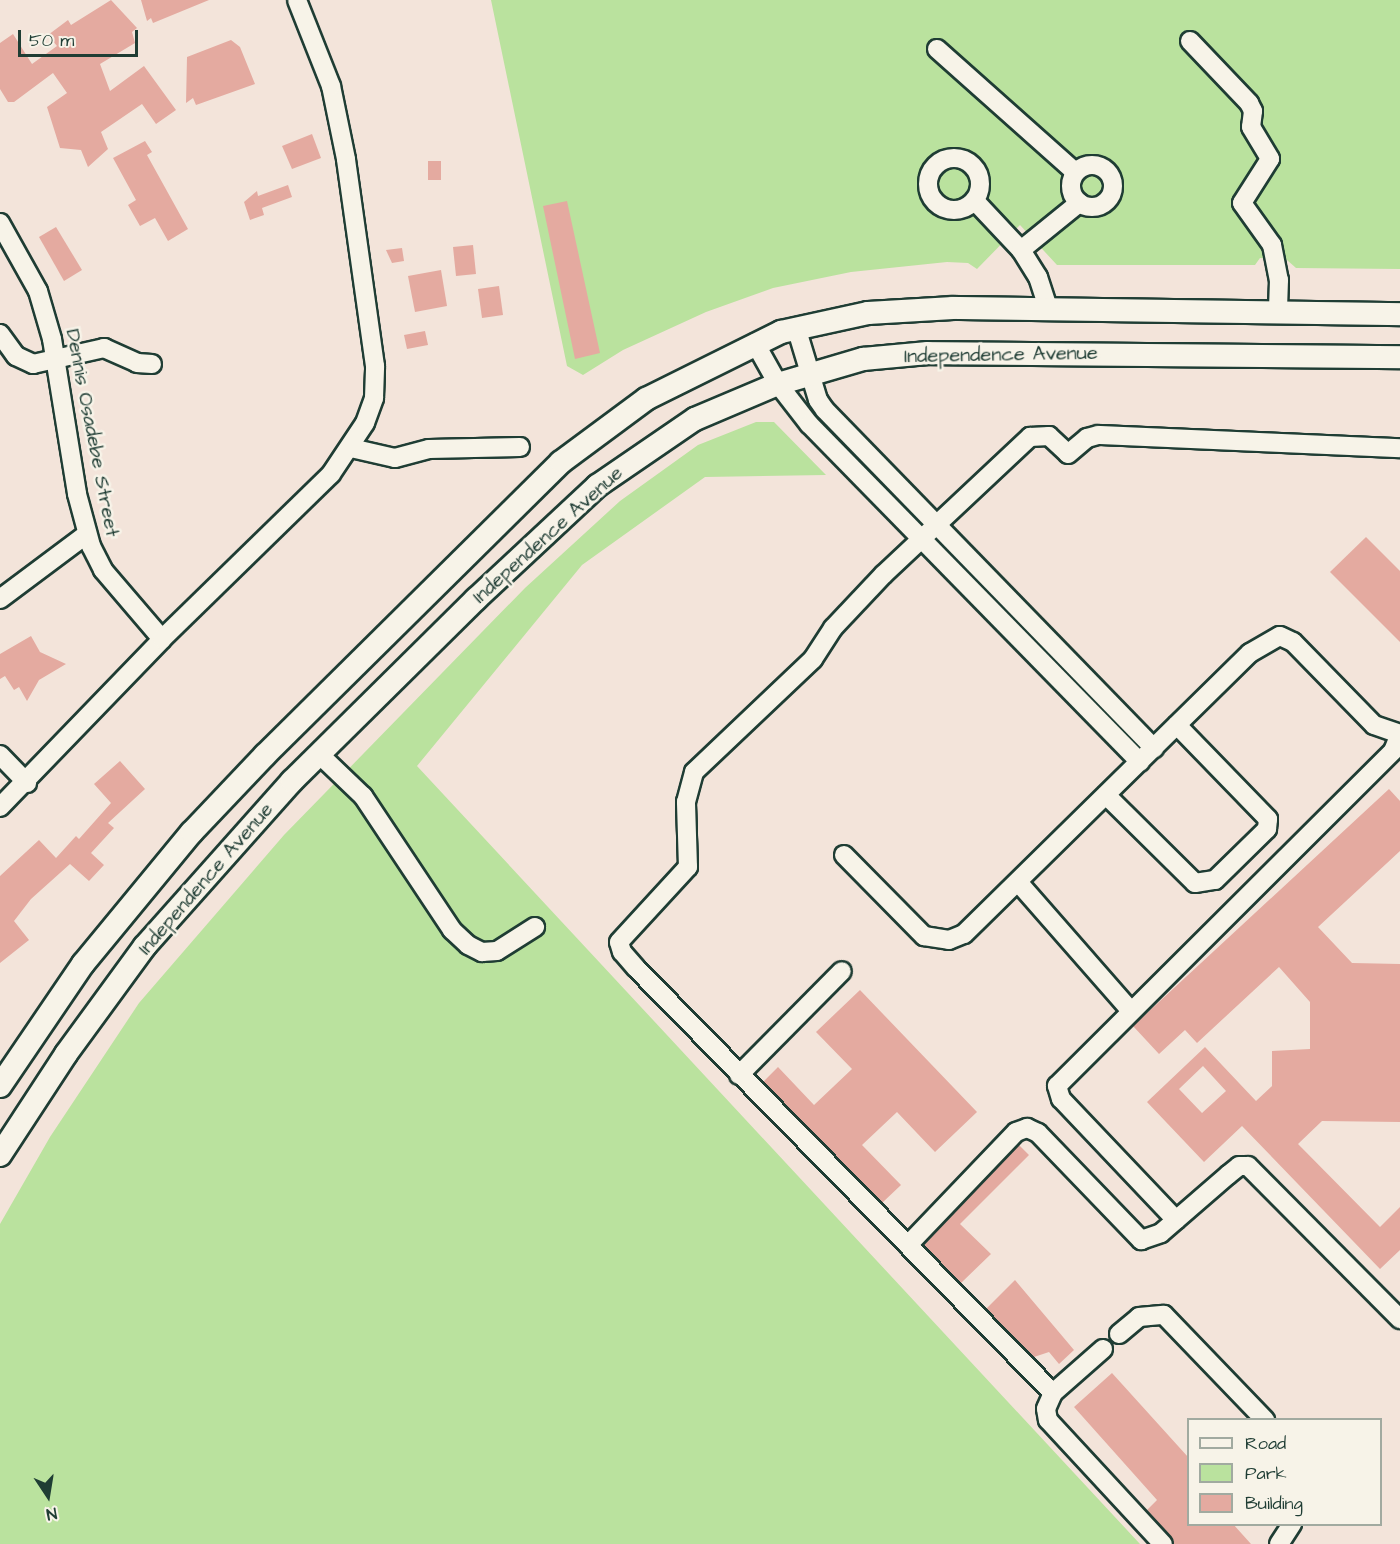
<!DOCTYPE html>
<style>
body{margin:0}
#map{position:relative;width:1400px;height:1544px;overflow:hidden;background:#f3e4da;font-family:"Architects Daughter",sans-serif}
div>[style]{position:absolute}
.green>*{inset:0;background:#bae29e}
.building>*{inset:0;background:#e4aaa0}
.roads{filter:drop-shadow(2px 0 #1f3d34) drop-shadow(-2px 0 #1f3d34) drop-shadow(0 2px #1f3d34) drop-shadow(0 -2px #1f3d34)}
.minor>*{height:18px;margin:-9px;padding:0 9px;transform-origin:9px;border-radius:9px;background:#f7f3e8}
.minor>.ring{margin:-9px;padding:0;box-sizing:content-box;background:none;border:18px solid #f7f3e8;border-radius:50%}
.major>*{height:22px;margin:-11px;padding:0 11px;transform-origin:11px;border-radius:11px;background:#f7f3e8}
span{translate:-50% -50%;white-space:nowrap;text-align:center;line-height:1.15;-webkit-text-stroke:5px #f7f3e8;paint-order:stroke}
.street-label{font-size:20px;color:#1f3d34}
.legend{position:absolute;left:1187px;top:1418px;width:195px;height:108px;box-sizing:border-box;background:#f7f3e8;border:2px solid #a1aaa0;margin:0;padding:8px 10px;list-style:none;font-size:18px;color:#1f3d34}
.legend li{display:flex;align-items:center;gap:12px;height:30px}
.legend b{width:30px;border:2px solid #a1aaa0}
.north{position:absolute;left:18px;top:1466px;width:60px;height:60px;-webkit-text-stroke:4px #f7f3e8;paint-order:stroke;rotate:168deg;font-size:16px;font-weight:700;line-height:24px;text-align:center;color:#1f3d34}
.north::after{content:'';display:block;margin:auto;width:21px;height:27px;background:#1f3d34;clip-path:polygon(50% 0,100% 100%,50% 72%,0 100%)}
.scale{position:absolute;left:18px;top:30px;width:120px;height:27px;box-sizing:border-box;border:3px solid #1f3d34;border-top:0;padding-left:8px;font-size:18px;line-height:21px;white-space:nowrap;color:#1f3d34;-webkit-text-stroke:4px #f7f3e8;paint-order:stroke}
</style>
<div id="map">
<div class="green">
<i style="clip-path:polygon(491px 0,1400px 0,1400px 269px,1296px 268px,1287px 260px,1260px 258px,1255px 265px,1057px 265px,1020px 225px,977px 269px,968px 263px,947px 262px,851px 272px,773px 288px,706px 312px,623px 350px,583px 375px,567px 366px)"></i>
<i style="clip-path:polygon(756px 422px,774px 422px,826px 475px,705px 477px,582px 565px,417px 766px,1140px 1544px,0 1544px,0 1224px,50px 1137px,139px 1003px,284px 835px,525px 588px,620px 501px,698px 445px)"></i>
</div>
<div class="building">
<i style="clip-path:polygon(111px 0,137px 28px,132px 32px,135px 43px,100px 64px,110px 91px,144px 66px,176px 110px,156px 124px,142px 104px,101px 132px,108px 149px,88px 167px,81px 150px,60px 148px,47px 107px,67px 93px,53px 73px,14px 102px,8px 102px,0 89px,0 43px,13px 34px,32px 64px,57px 46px,48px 35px,68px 20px,71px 25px)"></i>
<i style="clip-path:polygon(141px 0,209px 0,153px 23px,151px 18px,147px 21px)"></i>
<i style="clip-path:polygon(231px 40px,240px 47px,255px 84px,196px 105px,193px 98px,186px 103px,187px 57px)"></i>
<i style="clip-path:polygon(312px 134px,321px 158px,292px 169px,282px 146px)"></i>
<i style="clip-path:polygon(145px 141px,152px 152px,147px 155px,188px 229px,168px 241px,155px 218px,140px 226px,128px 205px,136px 200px,113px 158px)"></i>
<i style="clip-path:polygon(428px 161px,441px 161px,441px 180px,428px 180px)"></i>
<i style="clip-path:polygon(288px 185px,292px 197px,262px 208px,264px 215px,250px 220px,244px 202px,257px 191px,258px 196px)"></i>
<i style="clip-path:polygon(567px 201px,600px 353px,575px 359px,543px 206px)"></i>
<i style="clip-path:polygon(56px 227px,82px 270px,64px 281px,39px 237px)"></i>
<i style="clip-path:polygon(473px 245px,476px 274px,456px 276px,453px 247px)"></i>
<i style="clip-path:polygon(402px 248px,404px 261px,392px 263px,386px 250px)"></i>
<i style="clip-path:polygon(441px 270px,447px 306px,415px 312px,408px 276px)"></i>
<i style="clip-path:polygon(499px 286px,503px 315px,482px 318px,478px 289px)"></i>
<i style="clip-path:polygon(425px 331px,428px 345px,407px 349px,404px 335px)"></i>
<i style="clip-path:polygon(1366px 537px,1400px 571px,1400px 642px,1330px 572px)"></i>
<i style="clip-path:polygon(31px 636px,40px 652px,66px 664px,39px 680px,27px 701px,19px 687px,14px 690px,5px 676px,0 679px,0 654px)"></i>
<i style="clip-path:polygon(120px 761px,145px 789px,108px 823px,114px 828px,91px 853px,104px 865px,89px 881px,70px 864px,31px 899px,14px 921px,29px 940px,0 963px,0 876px,39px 840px,56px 858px,76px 836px,79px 839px,111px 803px,94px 784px)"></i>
<i style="clip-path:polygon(evenodd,1389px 789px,1400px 801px,1400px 851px,1318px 927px,1352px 963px,1400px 964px,1400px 1122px,1322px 1121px,1298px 1144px,1380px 1227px,1400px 1207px,1400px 1250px,1380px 1269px,1242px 1126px,1204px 1162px,1147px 1102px,1205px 1047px,1256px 1101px,1272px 1086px,1272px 1051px,1310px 1049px,1310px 1002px,1279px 967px,1197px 1043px,1185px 1030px,1159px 1054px,1133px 1026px,1389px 789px,1203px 1066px,1226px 1091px,1202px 1113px,1179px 1089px,1203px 1066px)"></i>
<i style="clip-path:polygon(860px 990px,977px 1112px,935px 1152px,897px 1112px,862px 1145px,901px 1185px,882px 1203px,763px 1082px,778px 1067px,814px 1105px,852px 1069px,816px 1032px)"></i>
<i style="clip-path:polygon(1019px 1145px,1029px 1155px,960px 1224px,991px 1254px,961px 1283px,924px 1245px)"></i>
<i style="clip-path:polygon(1015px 1280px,1074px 1350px,1059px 1364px,1049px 1352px,1034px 1357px,986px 1309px)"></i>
<i style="clip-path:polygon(1112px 1373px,1188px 1457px,1188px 1524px,1233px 1524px,1251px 1544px,1174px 1544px,1147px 1510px,1157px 1500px,1074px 1407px)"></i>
</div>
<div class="roads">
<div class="minor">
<i style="left:1190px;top:41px;width:86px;rotate:46.4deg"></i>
<i style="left:1249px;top:103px;width:9px;rotate:63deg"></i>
<i style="left:1253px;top:111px;width:16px;rotate:97deg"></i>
<i style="left:1251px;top:127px;width:37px;rotate:59deg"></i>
<i style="left:1270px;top:159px;width:52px;rotate:122.5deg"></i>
<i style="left:1242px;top:203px;width:52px;rotate:54.5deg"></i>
<i style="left:1272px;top:245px;width:36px;rotate:79deg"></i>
<i style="left:1279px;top:280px;width:33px;rotate:92deg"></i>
<i style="left:937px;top:49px;width:185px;rotate:41.7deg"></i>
<i class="ring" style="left:928px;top:158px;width:34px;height:34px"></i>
<i class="ring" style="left:1071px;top:165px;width:24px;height:24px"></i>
<i style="left:975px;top:201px;width:67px;rotate:46.8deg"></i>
<i style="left:1021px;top:250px;width:32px;rotate:58deg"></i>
<i style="left:1038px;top:277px;width:35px;rotate:72deg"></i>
<i style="left:0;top:223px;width:78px;rotate:60.8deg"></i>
<i style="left:38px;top:291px;width:50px;rotate:73.7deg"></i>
<i style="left:52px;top:339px;width:157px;rotate:80.8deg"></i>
<i style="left:77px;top:494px;width:54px;rotate:74.9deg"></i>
<i style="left:91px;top:546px;width:27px;rotate:63deg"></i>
<i style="left:103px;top:570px;width:91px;rotate:49.5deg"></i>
<i style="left:1021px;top:250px;width:75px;rotate:-39deg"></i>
<i style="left:796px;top:327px;width:76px;rotate:73.2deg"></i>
<i style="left:818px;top:400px;width:12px;rotate:55deg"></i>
<i style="left:825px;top:410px;width:472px;rotate:45.8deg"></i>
<i style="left:0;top:334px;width:27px;rotate:54deg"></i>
<i style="left:16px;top:356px;width:19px;rotate:25deg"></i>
<i style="left:33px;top:364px;width:73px;rotate:-12.7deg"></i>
<i style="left:104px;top:348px;width:36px;rotate:24deg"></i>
<i style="left:137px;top:363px;width:15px;rotate:4deg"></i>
<i style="left:755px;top:343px;width:47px;rotate:60.7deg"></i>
<i style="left:778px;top:384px;width:51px;rotate:52.2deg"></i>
<i style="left:809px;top:424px;width:473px;rotate:45.6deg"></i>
<i style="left:351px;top:448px;width:45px;rotate:12.8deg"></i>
<i style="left:395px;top:458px;width:35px;rotate:-15deg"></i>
<i style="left:429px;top:449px;width:91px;rotate:-1.3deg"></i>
<i style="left:0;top:599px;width:109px;rotate:-36.8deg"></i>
<i style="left:319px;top:754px;width:61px;rotate:43.7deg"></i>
<i style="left:363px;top:796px;width:161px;rotate:56.4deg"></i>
<i style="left:452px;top:930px;width:22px;rotate:43deg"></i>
<i style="left:468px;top:945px;width:16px;rotate:27deg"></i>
<i style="left:482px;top:952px;width:15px;rotate:-4deg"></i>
<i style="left:497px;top:951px;width:45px;rotate:-32.3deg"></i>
<i style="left:0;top:755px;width:39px;rotate:46deg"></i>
<i style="left:1106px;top:795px;width:125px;rotate:44.7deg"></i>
<i style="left:1195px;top:883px;width:20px;rotate:-9deg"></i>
<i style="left:1215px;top:880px;width:73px;rotate:-44.4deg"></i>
<i style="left:1267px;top:829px;width:10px;rotate:-84deg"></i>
<i style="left:1268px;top:819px;width:131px;rotate:-134.1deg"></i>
<i style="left:0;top:807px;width:233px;rotate:-46deg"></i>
<i style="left:162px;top:639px;width:236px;rotate:-44.3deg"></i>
<i style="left:331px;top:474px;width:61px;rotate:-56.3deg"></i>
<i style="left:365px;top:423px;width:27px;rotate:-70deg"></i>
<i style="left:374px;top:398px;width:32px;rotate:-88deg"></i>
<i style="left:375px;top:366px;width:209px;rotate:-98deg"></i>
<i style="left:346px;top:159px;width:75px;rotate:-101.6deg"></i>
<i style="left:331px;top:86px;width:92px;rotate:-111.6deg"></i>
<i style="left:844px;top:855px;width:114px;rotate:45.4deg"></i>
<i style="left:924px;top:936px;width:25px;rotate:9deg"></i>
<i style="left:949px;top:940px;width:16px;rotate:-22deg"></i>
<i style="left:964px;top:934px;width:401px;rotate:-44.5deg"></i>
<i style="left:1250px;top:653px;width:34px;rotate:-30deg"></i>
<i style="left:1280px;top:636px;width:14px;rotate:25deg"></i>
<i style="left:1293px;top:642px;width:116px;rotate:45.7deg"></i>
<i style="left:1374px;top:725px;width:28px;rotate:19deg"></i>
<i style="left:1018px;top:882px;width:170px;rotate:48.8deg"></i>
<i style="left:739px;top:1075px;width:146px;rotate:-45.3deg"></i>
<i style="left:1176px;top:1220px;width:167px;rotate:-133.5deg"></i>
<i style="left:1061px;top:1099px;width:14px;rotate:-107deg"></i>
<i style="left:1057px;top:1086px;width:474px;rotate:-44.9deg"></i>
<i style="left:1393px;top:751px;width:18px;rotate:-68deg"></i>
<i style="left:908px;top:1245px;width:156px;rotate:-46.3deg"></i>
<i style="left:1016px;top:1132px;width:12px;rotate:-20deg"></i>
<i style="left:1027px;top:1128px;width:12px;rotate:24deg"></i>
<i style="left:1038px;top:1133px;width:149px;rotate:46.1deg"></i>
<i style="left:1141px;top:1240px;width:21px;rotate:-19deg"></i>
<i style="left:1161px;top:1233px;width:89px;rotate:-40.9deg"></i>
<i style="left:1228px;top:1175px;width:14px;rotate:-39deg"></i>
<i style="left:1239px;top:1166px;width:9px"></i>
<i style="left:1248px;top:1166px;width:216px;rotate:45.2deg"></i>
<i style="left:1119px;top:1334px;width:26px;rotate:-40deg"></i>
<i style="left:1139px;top:1317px;width:25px;rotate:-5deg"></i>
<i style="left:1164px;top:1315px;width:146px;rotate:46.1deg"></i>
<i style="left:1103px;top:1349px;width:67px;rotate:138.7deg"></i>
<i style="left:1053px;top:1393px;width:17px;rotate:114deg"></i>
<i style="left:1046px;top:1409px;width:11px;rotate:80deg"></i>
<i style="left:1048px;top:1420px;width:169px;rotate:47.2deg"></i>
<i style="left:1053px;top:1393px;width:595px;rotate:-134.46deg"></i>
<i style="left:636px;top:968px;width:21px;rotate:-131deg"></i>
<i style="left:622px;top:952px;width:10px;rotate:-107deg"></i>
<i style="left:619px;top:942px;width:102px;rotate:-47.4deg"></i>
<i style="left:688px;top:867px;width:65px;rotate:-91.8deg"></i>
<i style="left:686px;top:802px;width:31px;rotate:-75deg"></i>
<i style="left:694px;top:772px;width:164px;rotate:-43.5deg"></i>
<i style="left:813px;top:659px;width:37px;rotate:-57deg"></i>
<i style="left:833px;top:628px;width:73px;rotate:-46.7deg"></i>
<i style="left:883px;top:575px;width:202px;rotate:-43.2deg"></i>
<i style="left:1030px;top:437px;width:19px;rotate:-3deg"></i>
<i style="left:1049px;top:436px;width:26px;rotate:43deg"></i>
<i style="left:1068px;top:454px;width:25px;rotate:-40deg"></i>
<i style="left:1087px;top:438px;width:11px;rotate:-15deg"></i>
<i style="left:1098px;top:435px;width:302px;rotate:2.5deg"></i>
<i style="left:1279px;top:1544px;width:24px;rotate:-57deg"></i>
</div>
<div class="major">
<i style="left:0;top:1086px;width:148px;rotate:-55.8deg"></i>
<i style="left:83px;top:964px;width:171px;rotate:-50.5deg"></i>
<i style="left:192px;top:832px;width:106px;rotate:-46.5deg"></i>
<i style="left:265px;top:755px;width:416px;rotate:-44.7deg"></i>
<i style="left:561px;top:462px;width:106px;rotate:-36.5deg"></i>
<i style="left:646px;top:399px;width:151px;rotate:-26.4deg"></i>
<i style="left:781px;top:332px;width:89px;rotate:-12.3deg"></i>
<i style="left:868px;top:313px;width:85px;rotate:-3.4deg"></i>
<i style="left:953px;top:308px;width:447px;rotate:0.8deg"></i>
<i style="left:0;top:1155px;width:121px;rotate:-56.8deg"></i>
<i style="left:66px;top:1054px;width:134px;rotate:-53.8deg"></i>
<i style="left:145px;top:946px;width:221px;rotate:-48.3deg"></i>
<i style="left:292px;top:781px;width:259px;rotate:-44.7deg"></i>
<i style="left:476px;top:599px;width:166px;rotate:-43deg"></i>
<i style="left:597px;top:486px;width:119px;rotate:-34.4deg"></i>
<i style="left:695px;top:419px;width:90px;rotate:-22.9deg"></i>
<i style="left:778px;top:384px;width:89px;rotate:-16.4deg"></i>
<i style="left:863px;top:359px;width:65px;rotate:-5.3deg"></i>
<i style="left:928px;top:353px;width:472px;rotate:0.5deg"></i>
</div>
</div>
<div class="street-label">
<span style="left:1001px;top:355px;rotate:-1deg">Independence Avenue</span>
<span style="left:92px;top:433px;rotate:79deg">Dennis Osadebe Street</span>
<span style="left:548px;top:535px;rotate:-42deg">Independence Avenue</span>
<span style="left:206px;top:879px;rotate:-49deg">Independence Avenue</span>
</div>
<ul class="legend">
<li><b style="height:8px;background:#f7f3e8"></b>Road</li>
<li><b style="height:16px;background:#bae29e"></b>Park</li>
<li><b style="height:16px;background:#e4aaa0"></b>Building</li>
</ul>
<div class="north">N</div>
<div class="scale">50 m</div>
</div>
